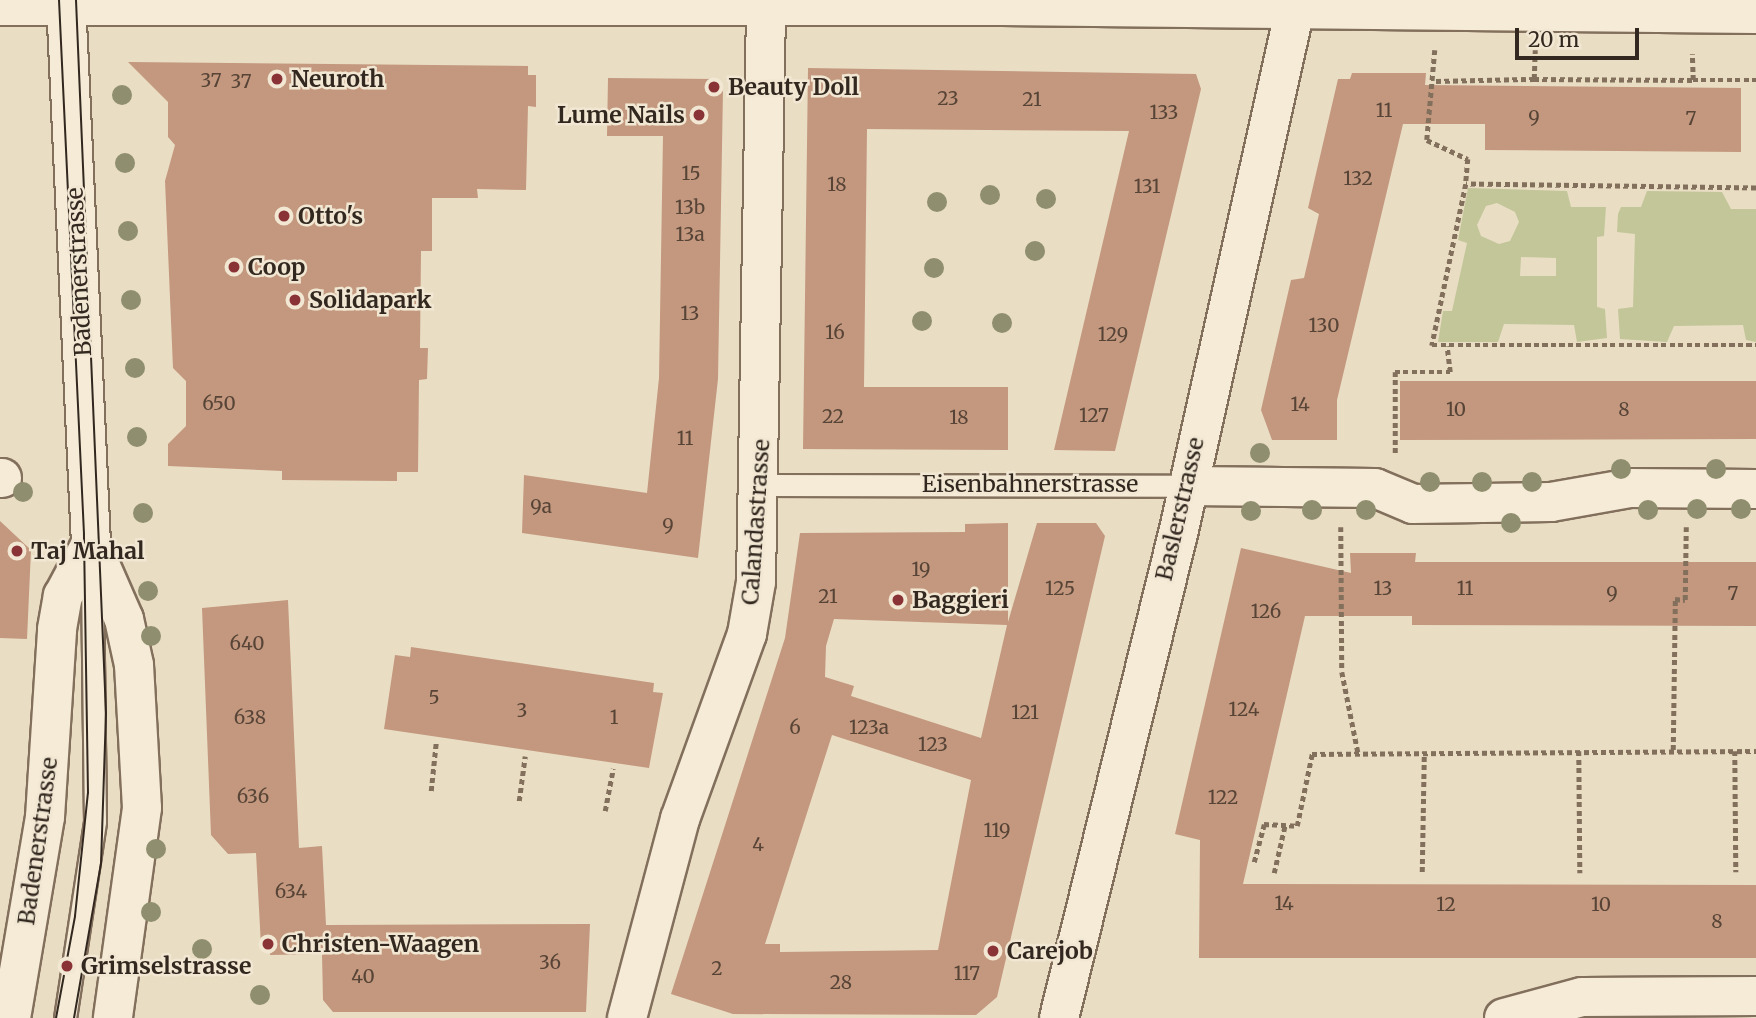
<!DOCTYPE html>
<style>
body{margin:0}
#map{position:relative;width:1756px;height:1018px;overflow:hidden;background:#e9ddc4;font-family:Merriweather,serif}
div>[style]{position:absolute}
.green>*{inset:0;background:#c2c699}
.building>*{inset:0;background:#c3987e}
.path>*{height:4.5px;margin-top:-2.25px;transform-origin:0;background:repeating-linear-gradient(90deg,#826f5c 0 5px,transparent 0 8.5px)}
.roads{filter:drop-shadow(2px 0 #826f5c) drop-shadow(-2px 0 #826f5c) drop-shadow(0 2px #826f5c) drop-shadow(0 -2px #826f5c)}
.lane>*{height:21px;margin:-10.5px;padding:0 10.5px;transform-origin:10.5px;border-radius:10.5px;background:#f5ebd6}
.street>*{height:38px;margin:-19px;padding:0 19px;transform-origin:19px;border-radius:19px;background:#f5ebd6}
.secondary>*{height:38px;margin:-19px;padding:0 19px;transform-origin:19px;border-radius:19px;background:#f5ebd6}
.tram>*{height:2px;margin:-1px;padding:0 1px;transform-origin:1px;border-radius:1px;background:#33281f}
.trees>*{width:20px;height:20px;margin:-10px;border-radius:50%;background:#8f8e6e}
.dots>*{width:19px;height:19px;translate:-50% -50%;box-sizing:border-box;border:4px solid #f1e7d3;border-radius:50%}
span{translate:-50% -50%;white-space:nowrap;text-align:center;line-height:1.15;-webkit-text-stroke:5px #f1e7d3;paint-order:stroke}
.number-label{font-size:19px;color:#574437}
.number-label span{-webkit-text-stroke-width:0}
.poi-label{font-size:23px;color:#33281f;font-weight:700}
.left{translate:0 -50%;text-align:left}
.right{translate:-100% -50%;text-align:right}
.street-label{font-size:23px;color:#33281f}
.scale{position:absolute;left:1515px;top:28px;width:124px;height:32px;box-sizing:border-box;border:4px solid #33281f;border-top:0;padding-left:9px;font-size:21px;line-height:24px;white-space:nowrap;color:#33281f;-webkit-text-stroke:5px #f1e7d3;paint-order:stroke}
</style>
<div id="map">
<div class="green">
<i style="clip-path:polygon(evenodd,1468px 188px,1567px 191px,1571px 207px,1606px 207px,1604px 236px,1597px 237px,1597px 307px,1605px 309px,1607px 338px,1577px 342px,1574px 325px,1504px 324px,1498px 342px,1438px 342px,1443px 311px,1452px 311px,1467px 243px,1458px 240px,1468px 188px,1497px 203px,1515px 212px,1519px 222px,1510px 241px,1499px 244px,1481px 236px,1477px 225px,1486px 206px,1497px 203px,1468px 188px,1521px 257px,1556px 258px,1556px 276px,1520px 276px,1521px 257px)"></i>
<i style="clip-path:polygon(1647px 191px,1722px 192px,1731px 209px,1756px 209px,1756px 342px,1746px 340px,1743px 325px,1674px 326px,1667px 342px,1620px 339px,1618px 309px,1633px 307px,1635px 234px,1617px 232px,1618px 214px,1621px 207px,1641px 207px)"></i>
</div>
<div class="building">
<i style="clip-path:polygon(128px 62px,528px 66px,528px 75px,536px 75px,536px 107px,528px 106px,526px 190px,477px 189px,478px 198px,432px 198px,432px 251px,421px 251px,420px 348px,428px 348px,427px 379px,419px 380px,418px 472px,397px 472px,397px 481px,282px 480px,282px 471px,168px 466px,168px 444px,186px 426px,186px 381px,173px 368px,165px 181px,175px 145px,168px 137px,168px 102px)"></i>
<i style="clip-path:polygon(808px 68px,1196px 74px,1201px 89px,1115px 451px,1054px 450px,1129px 131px,867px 129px,864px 387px,1008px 387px,1008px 450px,803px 449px)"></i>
<i style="clip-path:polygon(1352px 73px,1426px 73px,1425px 85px,1741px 88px,1741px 152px,1485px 150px,1485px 124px,1403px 124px,1337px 400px,1337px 440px,1272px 440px,1261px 410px,1291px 280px,1304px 278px,1319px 214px,1308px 208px,1338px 79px,1350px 79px)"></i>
<i style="clip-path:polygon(608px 78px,714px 79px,723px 89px,718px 379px,698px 558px,522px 533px,524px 475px,647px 493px,659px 378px,663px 136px,607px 136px)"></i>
<i style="clip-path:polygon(1400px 381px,1756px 381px,1756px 439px,1400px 440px)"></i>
<i style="clip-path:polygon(0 521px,31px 550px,27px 639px,0 638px)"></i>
<i style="clip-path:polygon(evenodd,1008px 523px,1008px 622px,1037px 523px,1096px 523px,1105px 536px,997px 997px,976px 1015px,733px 1014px,671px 994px,785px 638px,800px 533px,965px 532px,965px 524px,1008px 523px,834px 619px,1007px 625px,981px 738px,851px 696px,854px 686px,825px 677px,826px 646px,834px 619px,1008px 523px,832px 735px,971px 780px,938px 950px,780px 952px,780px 944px,765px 944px,832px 735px)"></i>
<i style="clip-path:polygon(1241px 548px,1351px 573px,1350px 553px,1416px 553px,1415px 562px,1756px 562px,1756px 626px,1412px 625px,1412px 616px,1305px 616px,1243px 884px,1756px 885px,1756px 958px,1199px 958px,1200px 840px,1175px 834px)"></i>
<i style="clip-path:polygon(288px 600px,299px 848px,322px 846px,326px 925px,590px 924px,586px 1012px,333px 1012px,323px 1000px,322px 954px,270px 955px,272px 943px,261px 946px,256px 853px,228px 854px,211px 835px,202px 608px)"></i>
<i style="clip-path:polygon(411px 647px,654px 683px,653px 692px,663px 693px,649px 768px,384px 729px,395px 655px,410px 657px)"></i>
</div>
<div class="path">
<i style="left:1435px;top:50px;width:90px;rotate:95.1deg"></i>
<i style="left:1427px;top:140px;width:45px;rotate:24.9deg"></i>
<i style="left:1468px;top:159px;width:25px;rotate:95deg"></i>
<i style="left:1534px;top:79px;width:159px;rotate:0.4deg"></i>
<i style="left:1693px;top:80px;width:26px;rotate:-92deg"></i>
<i style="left:1693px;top:80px;width:63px"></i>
<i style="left:1436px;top:81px;width:98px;rotate:-1.2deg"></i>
<i style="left:1534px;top:79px;width:29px;rotate:-88deg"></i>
<i style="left:1756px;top:188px;width:290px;rotate:-179.2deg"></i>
<i style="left:1466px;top:184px;width:165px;rotate:101.9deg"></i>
<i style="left:1432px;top:345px;width:324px"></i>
<i style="left:1395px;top:453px;width:81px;rotate:-90deg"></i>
<i style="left:1395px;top:372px;width:55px"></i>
<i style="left:1450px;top:372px;width:26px;rotate:-97deg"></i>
<i style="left:1341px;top:527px;width:145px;rotate:89.6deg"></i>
<i style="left:1342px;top:672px;width:82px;rotate:78.7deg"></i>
<i style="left:1673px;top:750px;width:151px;rotate:-89.2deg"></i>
<i style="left:1675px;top:599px;width:10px;rotate:6deg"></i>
<i style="left:1685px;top:600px;width:73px;rotate:-89.2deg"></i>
<i style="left:1579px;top:751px;width:122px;rotate:89.5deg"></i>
<i style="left:1735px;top:751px;width:121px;rotate:89.5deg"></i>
<i style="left:431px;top:791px;width:48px;rotate:-84.1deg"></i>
<i style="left:519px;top:801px;width:45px;rotate:-82.4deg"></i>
<i style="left:605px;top:811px;width:43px;rotate:-79.2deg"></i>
<i style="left:1254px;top:862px;width:39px;rotate:-75deg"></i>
<i style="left:1264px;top:824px;width:33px;rotate:3deg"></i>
<i style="left:1297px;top:826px;width:74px;rotate:-78.2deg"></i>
<i style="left:1312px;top:754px;width:444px;rotate:-0.4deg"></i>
<i style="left:1422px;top:872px;width:120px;rotate:-89deg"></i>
<i style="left:1274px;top:873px;width:49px;rotate:-77.1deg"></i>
</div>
<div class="roads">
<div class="lane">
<i style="left:762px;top:485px;width:426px;rotate:0.1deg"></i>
<i style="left:65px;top:1018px;width:199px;rotate:-81.3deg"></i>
<i style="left:95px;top:821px;width:253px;rotate:-90.7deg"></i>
</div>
<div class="street">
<i style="left:0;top:6px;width:1000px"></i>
<i style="left:1000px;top:6px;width:756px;rotate:0.61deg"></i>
<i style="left:0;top:478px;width:2px"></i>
<i style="left:1188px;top:486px;width:187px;rotate:0.6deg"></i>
<i style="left:1375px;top:488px;width:41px;rotate:22.8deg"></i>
<i style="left:1413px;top:504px;width:138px;rotate:-0.8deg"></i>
<i style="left:1551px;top:502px;width:80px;rotate:-10deg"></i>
<i style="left:1630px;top:488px;width:126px;rotate:0.5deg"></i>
<i style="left:627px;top:1018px;width:206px;rotate:-75.1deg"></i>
<i style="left:680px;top:819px;width:197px;rotate:-70.1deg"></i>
<i style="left:747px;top:634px;width:53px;rotate:-80.2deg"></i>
<i style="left:756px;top:582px;width:575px;rotate:-89deg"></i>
<i style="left:1059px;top:1018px;width:498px;rotate:-76.2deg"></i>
<i style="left:1178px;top:534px;width:547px;rotate:-77.44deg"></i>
</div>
<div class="secondary">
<i style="left:66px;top:0;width:545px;rotate:87.37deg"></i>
<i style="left:91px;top:544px;width:82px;rotate:66.3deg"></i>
<i style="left:124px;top:619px;width:47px;rotate:77.7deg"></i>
<i style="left:134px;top:665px;width:143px;rotate:86.8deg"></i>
<i style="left:142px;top:808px;width:212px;rotate:97.9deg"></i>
<i style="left:11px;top:1018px;width:204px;rotate:-80.4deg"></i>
<i style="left:45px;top:817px;width:188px;rotate:-86.3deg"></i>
<i style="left:57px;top:629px;width:34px;rotate:-80deg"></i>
<i style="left:63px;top:596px;width:59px;rotate:-61.7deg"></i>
<i style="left:1504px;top:1018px;width:81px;rotate:-15.1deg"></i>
<i style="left:1582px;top:997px;width:174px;rotate:-0.3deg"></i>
</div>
</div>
<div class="tram">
<i style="left:56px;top:1018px;width:104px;rotate:-79.4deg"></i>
<i style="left:75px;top:916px;width:124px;rotate:-84deg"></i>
<i style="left:88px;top:793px;width:259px;rotate:-90.9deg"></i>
<i style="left:84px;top:534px;width:535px;rotate:-92.68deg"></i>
<i style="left:74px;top:1018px;width:156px;rotate:-80.1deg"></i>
<i style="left:101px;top:864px;width:151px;rotate:-88.1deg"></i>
<i style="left:106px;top:713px;width:714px;rotate:-92.41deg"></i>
</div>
<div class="trees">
<i style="left:122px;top:95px"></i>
<i style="left:125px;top:163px"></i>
<i style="left:990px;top:195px"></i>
<i style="left:1046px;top:199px"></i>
<i style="left:937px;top:202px"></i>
<i style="left:128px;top:231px"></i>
<i style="left:1035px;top:251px"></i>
<i style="left:934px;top:268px"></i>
<i style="left:131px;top:300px"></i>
<i style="left:922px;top:321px"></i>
<i style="left:1002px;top:323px"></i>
<i style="left:135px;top:368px"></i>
<i style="left:137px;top:437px"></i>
<i style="left:1260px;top:453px"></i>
<i style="left:1621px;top:469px"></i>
<i style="left:1716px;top:469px"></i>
<i style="left:1430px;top:482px"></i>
<i style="left:1482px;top:482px"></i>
<i style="left:1532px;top:482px"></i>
<i style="left:23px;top:492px"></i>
<i style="left:1697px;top:509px"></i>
<i style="left:1741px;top:509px"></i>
<i style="left:1312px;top:510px"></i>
<i style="left:1366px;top:510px"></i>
<i style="left:1648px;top:510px"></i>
<i style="left:1251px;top:511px"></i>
<i style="left:143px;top:513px"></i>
<i style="left:1511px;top:523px"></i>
<i style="left:148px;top:591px"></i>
<i style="left:151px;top:636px"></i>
<i style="left:156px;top:849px"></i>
<i style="left:151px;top:912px"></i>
<i style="left:202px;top:949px"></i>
<i style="left:260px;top:995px"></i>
</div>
<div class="dots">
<i style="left:277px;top:79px;background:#8a3336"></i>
<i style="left:714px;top:87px;background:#8a3336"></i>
<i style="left:699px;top:115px;background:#8a3336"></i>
<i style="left:284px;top:216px;background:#8a3336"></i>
<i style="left:234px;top:267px;background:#8a3336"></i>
<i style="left:295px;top:300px;background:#8a3336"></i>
<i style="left:17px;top:551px;background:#8a3336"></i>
<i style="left:898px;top:600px;background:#8a3336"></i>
<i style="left:268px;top:944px;background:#8a3336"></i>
<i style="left:993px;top:951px;background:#8a3336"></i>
<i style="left:67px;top:966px;background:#8a3336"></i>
</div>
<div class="number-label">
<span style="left:211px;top:81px">37</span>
<span style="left:241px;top:82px">37</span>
<span style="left:948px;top:99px">23</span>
<span style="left:1032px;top:100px">21</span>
<span style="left:1384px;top:111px">11</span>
<span style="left:1164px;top:113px">133</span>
<span style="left:1534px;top:118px">9</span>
<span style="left:1691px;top:119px">7</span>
<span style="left:691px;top:174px">15</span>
<span style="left:1358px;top:179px">132</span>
<span style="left:837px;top:185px">18</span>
<span style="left:1147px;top:187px">131</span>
<span style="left:690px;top:208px">13b</span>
<span style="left:690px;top:235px">13a</span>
<span style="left:690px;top:314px">13</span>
<span style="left:1324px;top:326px">130</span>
<span style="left:835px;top:333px">16</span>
<span style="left:1113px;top:335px">129</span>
<span style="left:219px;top:404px">650</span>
<span style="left:1300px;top:405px">14</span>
<span style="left:1456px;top:410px">10</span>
<span style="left:1624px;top:410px">8</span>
<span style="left:1094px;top:416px">127</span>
<span style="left:833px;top:417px">22</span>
<span style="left:959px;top:418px">18</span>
<span style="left:685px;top:439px">11</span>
<span style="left:541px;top:507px">9a</span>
<span style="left:668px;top:526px">9</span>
<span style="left:921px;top:570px">19</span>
<span style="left:1060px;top:589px">125</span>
<span style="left:1383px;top:589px">13</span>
<span style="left:1465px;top:589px">11</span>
<span style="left:1612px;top:594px">9</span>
<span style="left:1733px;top:594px">7</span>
<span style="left:828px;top:597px">21</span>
<span style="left:1266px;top:612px">126</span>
<span style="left:247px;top:644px">640</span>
<span style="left:434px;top:698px">5</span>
<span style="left:1244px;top:710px">124</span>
<span style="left:522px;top:711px">3</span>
<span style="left:1025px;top:713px">121</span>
<span style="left:250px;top:718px">638</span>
<span style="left:614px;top:718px">1</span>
<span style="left:795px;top:728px">6</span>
<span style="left:869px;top:728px">123a</span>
<span style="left:933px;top:745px">123</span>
<span style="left:253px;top:797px">636</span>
<span style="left:1223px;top:798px">122</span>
<span style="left:997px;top:831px">119</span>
<span style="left:758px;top:845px">4</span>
<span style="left:291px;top:892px">634</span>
<span style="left:1284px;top:904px">14</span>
<span style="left:1446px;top:905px">12</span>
<span style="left:1601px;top:905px">10</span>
<span style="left:1717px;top:922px">8</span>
<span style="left:550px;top:963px">36</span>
<span style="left:717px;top:969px">2</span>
<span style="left:967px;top:974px">117</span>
<span style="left:363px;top:977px">40</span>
<span style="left:841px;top:983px">28</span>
</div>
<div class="poi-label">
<span class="left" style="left:291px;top:79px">Neuroth</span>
<span class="left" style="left:728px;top:87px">Beauty Doll</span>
<span class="right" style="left:685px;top:115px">Lume Nails</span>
<span class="left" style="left:298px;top:216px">Otto's</span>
<span class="left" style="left:248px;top:267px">Coop</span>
<span class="left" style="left:309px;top:300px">Solidapark</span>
<span class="left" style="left:31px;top:551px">Taj Mahal</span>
<span class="left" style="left:912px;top:600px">Baggieri</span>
<span class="left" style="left:282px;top:944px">Christen-Waagen</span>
<span class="left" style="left:1007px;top:951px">Carejob</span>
<span class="left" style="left:81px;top:966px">Grimselstrasse</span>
</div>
<div class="street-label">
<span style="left:79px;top:272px;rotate:-93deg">Badenerstrasse</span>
<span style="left:1030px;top:484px">Eisenbahnerstrasse</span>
<span style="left:1180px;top:509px;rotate:-77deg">Baslerstrasse</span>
<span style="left:756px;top:522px;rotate:-86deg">Calandastrasse</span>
<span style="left:38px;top:841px;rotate:-82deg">Badenerstrasse</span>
</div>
<div class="scale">20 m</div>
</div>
